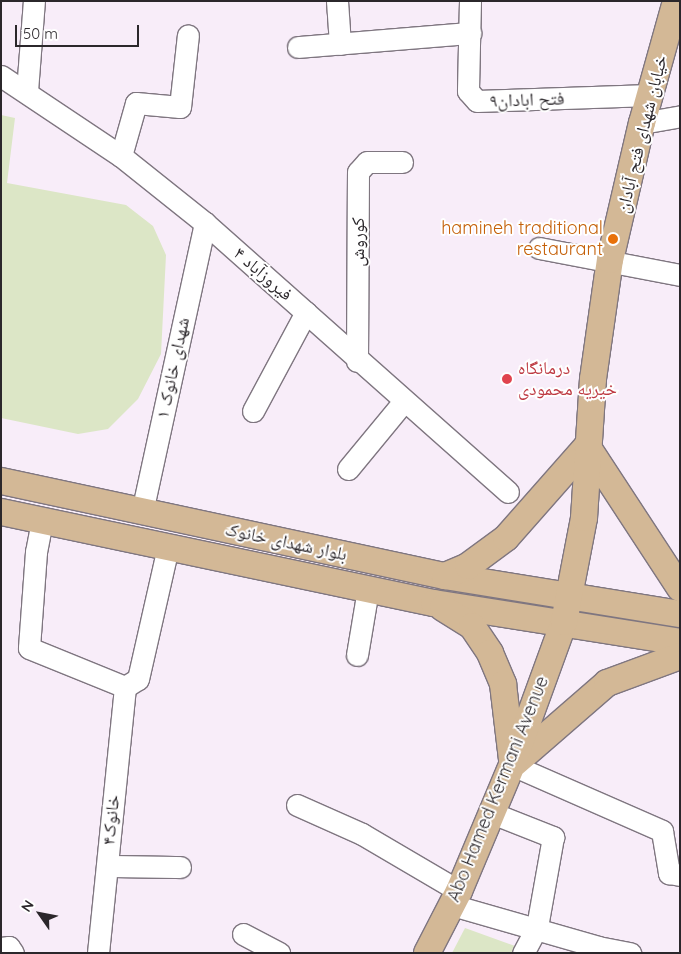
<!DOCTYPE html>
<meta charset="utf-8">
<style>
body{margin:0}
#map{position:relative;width:681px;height:954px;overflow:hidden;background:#f8edf9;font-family:Quicksand,"Noto Naskh Arabic",sans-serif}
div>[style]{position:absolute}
.green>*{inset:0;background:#dce6c6}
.roads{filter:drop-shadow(1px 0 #7f7680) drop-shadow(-1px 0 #7f7680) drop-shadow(0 1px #7f7680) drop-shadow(0 -1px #7f7680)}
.minor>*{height:21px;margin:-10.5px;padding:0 10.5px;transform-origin:10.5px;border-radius:10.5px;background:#fff}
.major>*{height:26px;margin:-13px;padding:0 13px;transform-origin:13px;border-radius:13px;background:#d3b896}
.dots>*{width:14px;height:14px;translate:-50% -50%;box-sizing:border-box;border:2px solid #fff;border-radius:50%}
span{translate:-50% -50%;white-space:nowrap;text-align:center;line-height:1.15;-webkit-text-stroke:4px #fff;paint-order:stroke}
.street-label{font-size:18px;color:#2b272b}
.food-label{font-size:18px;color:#c56008}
.right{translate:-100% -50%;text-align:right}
.health-label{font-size:18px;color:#be3a42}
.left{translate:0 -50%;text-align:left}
.frame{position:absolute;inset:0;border:2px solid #2b272b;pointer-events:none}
.north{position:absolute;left:15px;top:889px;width:50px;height:50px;-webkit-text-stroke:4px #fff;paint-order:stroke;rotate:303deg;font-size:14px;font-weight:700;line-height:20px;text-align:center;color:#2b272b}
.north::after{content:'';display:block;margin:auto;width:18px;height:22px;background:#2b272b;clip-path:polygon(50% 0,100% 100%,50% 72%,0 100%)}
.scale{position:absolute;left:15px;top:25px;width:124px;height:22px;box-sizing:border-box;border:2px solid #2b272b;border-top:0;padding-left:6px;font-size:15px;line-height:18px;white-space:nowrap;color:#2b272b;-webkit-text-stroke:4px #fff;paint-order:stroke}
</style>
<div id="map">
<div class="green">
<i style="clip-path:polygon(1px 115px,15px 118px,7px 183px,126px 205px,153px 226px,166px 255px,161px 354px,138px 399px,108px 429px,78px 434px,1px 418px)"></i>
<i style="clip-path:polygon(465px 928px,518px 947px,515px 953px,452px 953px)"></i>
</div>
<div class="roads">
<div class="minor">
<i style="left:337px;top:1px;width:43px;rotate:86deg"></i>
<i style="left:470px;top:1px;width:90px;rotate:91.3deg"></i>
<i style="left:468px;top:91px;width:13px;rotate:48deg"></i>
<i style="left:477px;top:101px;width:173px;rotate:-2deg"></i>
<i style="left:298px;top:47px;width:173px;rotate:-4.7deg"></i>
<i style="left:1px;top:76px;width:144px;rotate:33.7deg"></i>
<i style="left:121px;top:156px;width:107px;rotate:38.6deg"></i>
<i style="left:205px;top:223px;width:405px;rotate:41.6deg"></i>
<i style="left:27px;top:91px;width:90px;rotate:-85.6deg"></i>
<i style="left:642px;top:123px;width:39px;rotate:-10deg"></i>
<i style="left:121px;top:156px;width:55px;rotate:-74.2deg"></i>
<i style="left:136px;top:103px;width:44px;rotate:5.2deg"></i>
<i style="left:180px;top:107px;width:72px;rotate:-83.7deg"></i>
<i style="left:539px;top:248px;width:144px;rotate:10.8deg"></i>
<i style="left:357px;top:361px;width:189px;rotate:-89.7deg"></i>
<i style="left:358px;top:172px;width:13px;rotate:-48deg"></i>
<i style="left:367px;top:162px;width:35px"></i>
<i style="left:253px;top:411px;width:112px;rotate:-61.8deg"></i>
<i style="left:348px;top:469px;width:88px;rotate:-50.5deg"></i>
<i style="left:142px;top:512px;width:296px;rotate:-77.7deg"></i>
<i style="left:42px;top:521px;width:32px;rotate:101deg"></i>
<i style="left:36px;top:552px;width:96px;rotate:94.2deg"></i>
<i style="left:29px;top:648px;width:104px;rotate:22.1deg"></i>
<i style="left:357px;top:655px;width:67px;rotate:-80.5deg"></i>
<i style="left:125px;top:687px;width:15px;rotate:-32deg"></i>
<i style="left:138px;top:679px;width:135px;rotate:-77.2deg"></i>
<i style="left:512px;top:765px;width:164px;rotate:23.7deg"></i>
<i style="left:662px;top:831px;width:43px;rotate:80.5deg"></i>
<i style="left:669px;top:873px;width:11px;rotate:10deg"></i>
<i style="left:297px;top:805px;width:71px;rotate:24deg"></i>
<i style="left:362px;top:834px;width:113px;rotate:30.4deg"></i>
<i style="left:492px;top:813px;width:66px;rotate:21.5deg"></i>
<i style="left:553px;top:837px;width:91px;rotate:100.1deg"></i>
<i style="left:537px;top:927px;width:30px;rotate:118deg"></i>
<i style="left:107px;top:866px;width:73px;rotate:0.8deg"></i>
<i style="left:452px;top:905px;width:152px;rotate:16deg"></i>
<i style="left:598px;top:947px;width:33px;rotate:11deg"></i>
<i style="left:243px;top:934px;width:41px;rotate:27.8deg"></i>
<i style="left:1px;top:948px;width:8px;rotate:-7deg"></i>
<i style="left:9px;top:947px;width:7px;rotate:56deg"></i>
<i style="left:98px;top:953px;width:267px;rotate:-84.2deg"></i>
</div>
<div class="major">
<i style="left:1px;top:481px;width:454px;rotate:12.1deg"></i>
<i style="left:445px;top:576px;width:238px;rotate:9.2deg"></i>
<i style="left:1px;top:512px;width:442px;rotate:11.9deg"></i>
<i style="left:434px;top:603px;width:249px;rotate:9deg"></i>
<i style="left:445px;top:576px;width:25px;rotate:-23deg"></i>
<i style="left:468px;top:566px;width:47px;rotate:-36.4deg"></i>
<i style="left:506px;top:538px;width:123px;rotate:-48.6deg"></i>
<i style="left:587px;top:446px;width:170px;rotate:56.8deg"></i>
<i style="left:443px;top:608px;width:34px;rotate:32deg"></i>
<i style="left:472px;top:626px;width:32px;rotate:56deg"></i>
<i style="left:490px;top:653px;width:34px;rotate:67deg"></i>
<i style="left:503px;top:684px;width:77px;rotate:83.2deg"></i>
<i style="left:515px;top:763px;width:122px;rotate:-41deg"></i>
<i style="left:607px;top:683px;width:78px;rotate:-20.3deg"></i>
<i style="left:427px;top:953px;width:70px;rotate:-62.7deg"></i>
<i style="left:459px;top:891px;width:137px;rotate:-67.2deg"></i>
<i style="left:512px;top:765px;width:152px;rotate:-70deg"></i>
<i style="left:564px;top:622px;width:106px;rotate:-79.1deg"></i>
<i style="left:584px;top:518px;width:139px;rotate:-86.3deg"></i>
<i style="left:593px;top:379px;width:120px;rotate:-81.9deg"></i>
<i style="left:610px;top:260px;width:141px;rotate:-76.9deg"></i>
<i style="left:642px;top:123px;width:127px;rotate:-74.4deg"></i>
</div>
</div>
<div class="dots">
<i style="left:613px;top:239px;background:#e8710a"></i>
<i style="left:507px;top:379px;background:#e0444e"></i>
</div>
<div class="street-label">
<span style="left:527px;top:100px;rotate:-2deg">فتح ابادان۹</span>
<span style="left:642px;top:134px;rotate:-76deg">خیابان شهدای فتح آبادان</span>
<span style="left:358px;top:242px;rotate:-90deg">کوروش</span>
<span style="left:263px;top:274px;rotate:41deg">فیروزآباد ۴</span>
<span style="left:173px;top:368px;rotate:-78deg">شهدای خانوک ۱</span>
<span style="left:286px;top:542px;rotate:12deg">بلوار شهدای خانوک</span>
<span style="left:498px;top:789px;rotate:-68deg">Abo Hamed Kermani Avenue</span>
<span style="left:111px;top:820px;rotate:-84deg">خانوک۴</span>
</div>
<div class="food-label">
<span class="right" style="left:603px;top:239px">hamineh traditional<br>restaurant</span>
</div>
<div class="health-label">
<span class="left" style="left:518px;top:379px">درمانگاه<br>خیریه محمودی</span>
</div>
<div class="frame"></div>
<div class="north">N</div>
<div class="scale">50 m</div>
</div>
